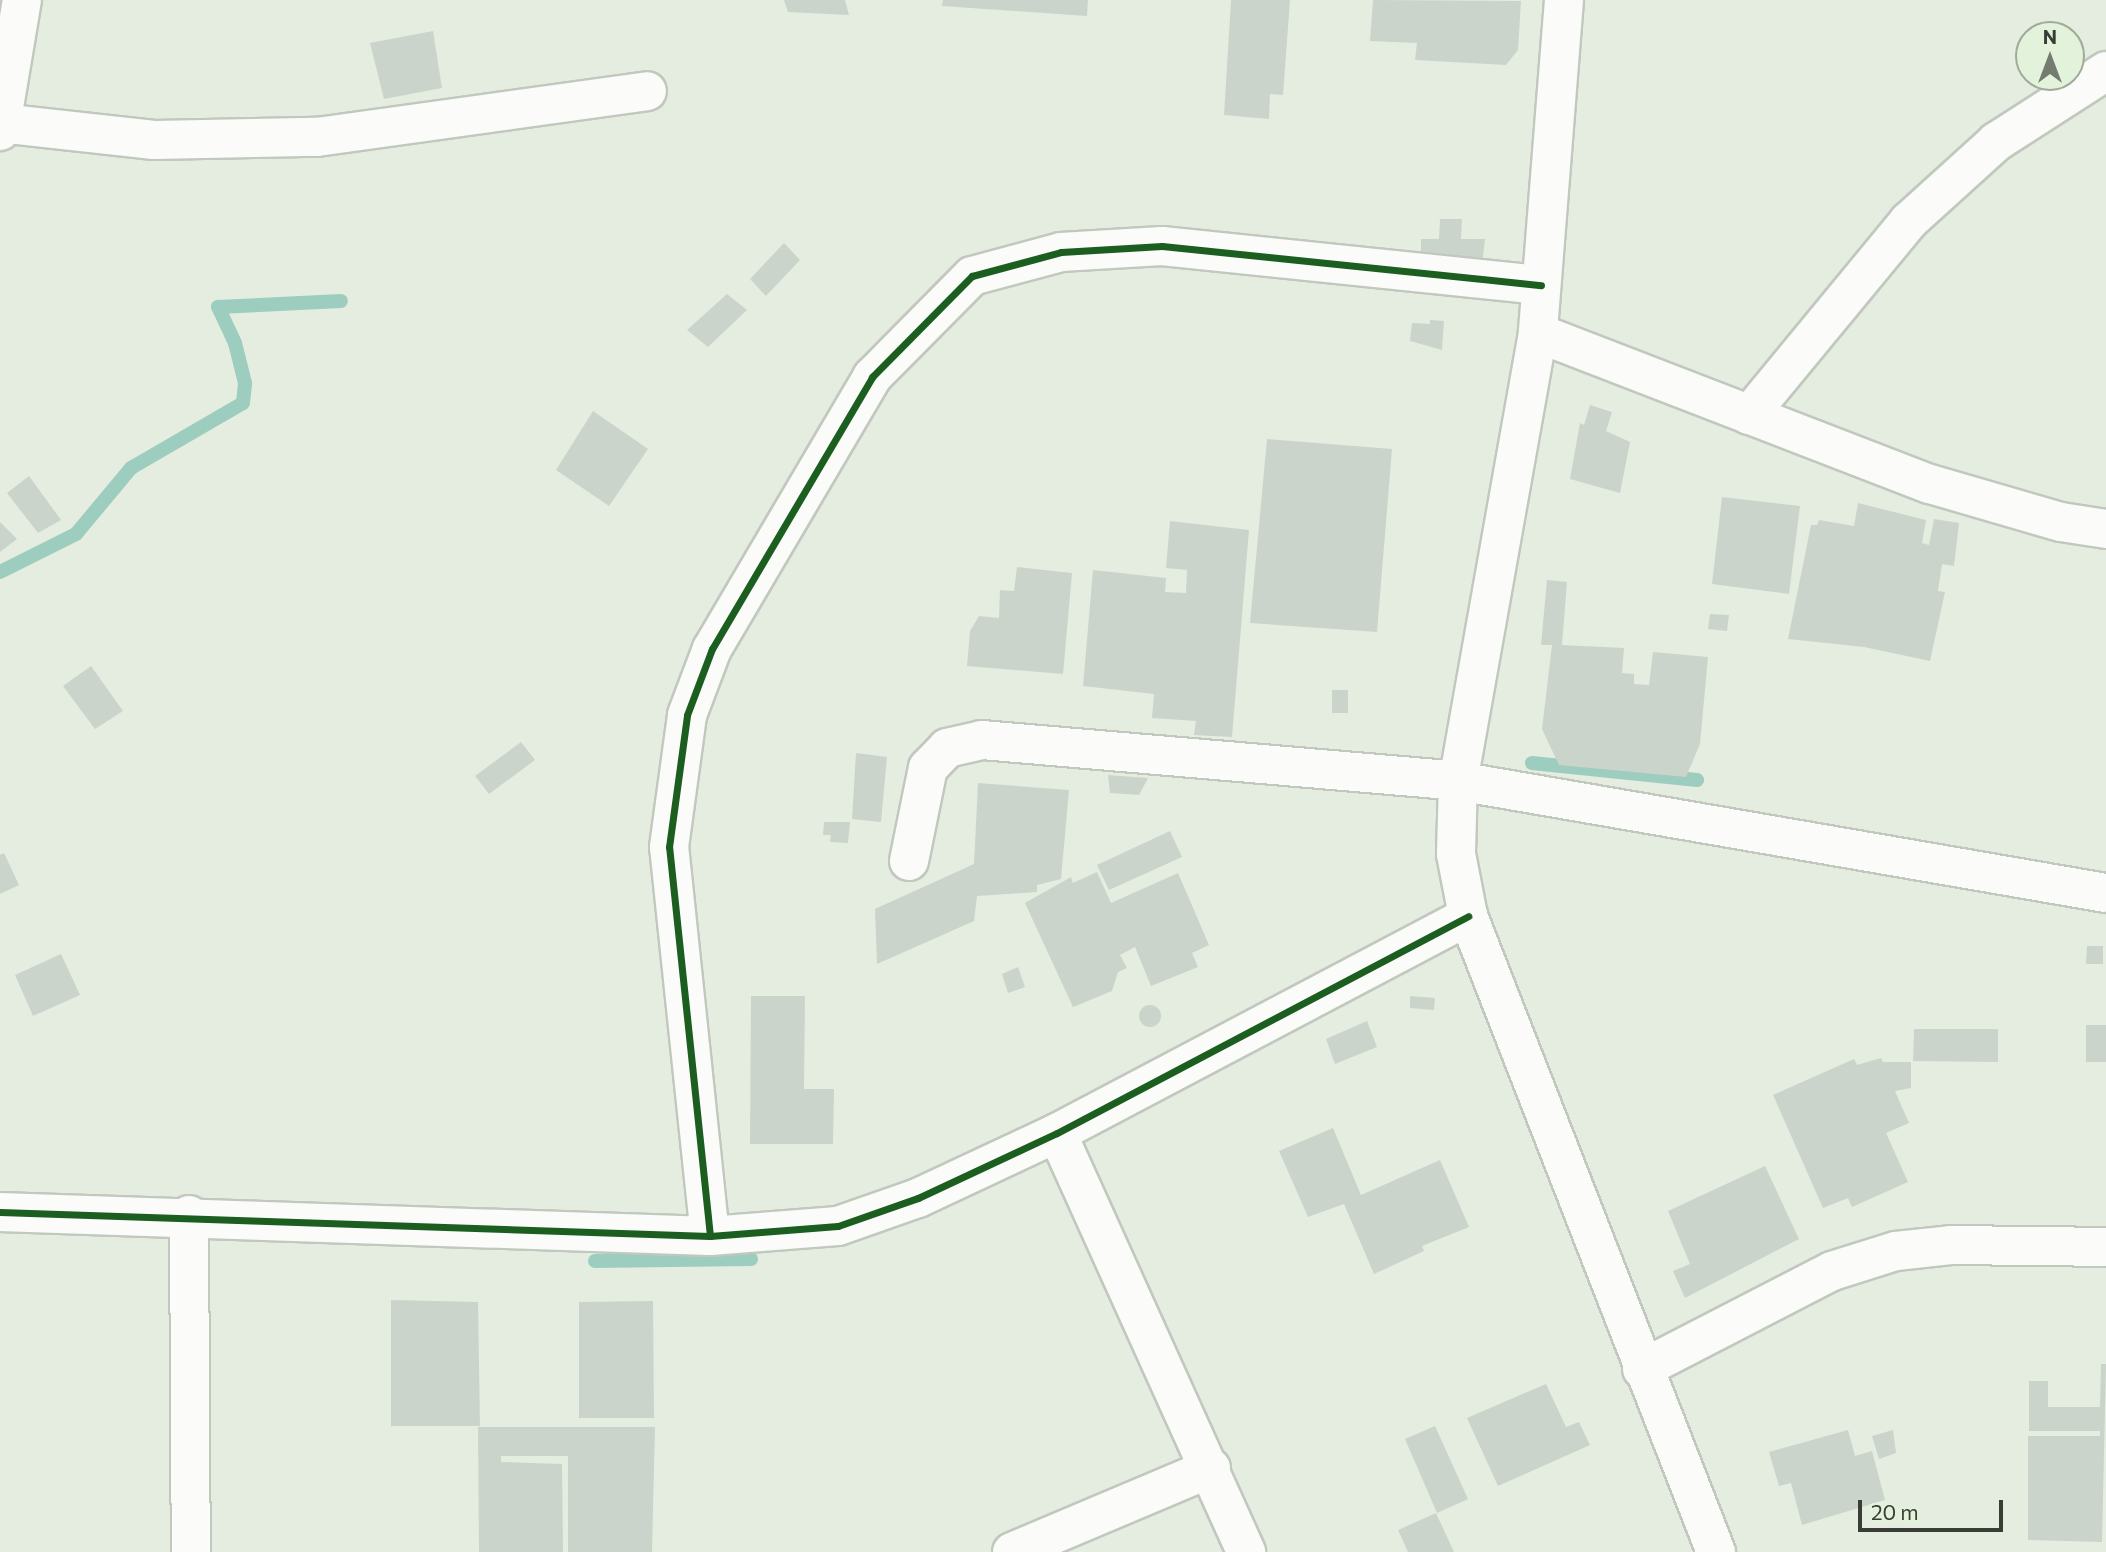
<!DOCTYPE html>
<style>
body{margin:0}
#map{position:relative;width:2106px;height:1552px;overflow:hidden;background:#e4ede0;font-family:Commissioner,sans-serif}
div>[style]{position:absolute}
.stream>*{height:14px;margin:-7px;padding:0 7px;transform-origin:7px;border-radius:7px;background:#9dcdbe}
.building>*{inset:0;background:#cbd4cb}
.round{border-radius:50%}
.roads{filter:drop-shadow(2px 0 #c1c8be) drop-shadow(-2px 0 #c1c8be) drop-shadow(0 2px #c1c8be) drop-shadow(0 -2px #c1c8be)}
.street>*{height:38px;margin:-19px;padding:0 19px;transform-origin:19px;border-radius:19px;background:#fbfcfa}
.secondary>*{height:38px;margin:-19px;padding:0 19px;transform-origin:19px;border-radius:19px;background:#fbfcfa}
.cycleway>*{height:7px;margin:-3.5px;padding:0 3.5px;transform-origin:3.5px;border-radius:3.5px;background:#1b5e20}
span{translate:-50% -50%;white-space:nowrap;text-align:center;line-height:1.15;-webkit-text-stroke:5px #e3f2db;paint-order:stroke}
.north{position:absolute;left:2015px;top:21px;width:70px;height:70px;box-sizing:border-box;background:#e3f2db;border:2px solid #9faa99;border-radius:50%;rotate:0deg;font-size:19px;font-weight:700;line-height:28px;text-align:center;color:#383d35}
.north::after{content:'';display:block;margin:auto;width:24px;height:32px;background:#747b71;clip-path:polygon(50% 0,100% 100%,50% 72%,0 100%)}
.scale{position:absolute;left:1858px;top:1500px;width:145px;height:32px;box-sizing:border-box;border:4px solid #383d35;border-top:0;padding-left:9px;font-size:21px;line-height:24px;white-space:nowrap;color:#383d35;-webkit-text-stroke:5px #e3f2db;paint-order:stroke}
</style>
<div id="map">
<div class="stream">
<i style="left:0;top:572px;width:85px;rotate:-26.6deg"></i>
<i style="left:76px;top:534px;width:86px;rotate:-50.2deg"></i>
<i style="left:131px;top:468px;width:129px;rotate:-30.1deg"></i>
<i style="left:243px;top:403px;width:20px;rotate:-84deg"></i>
<i style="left:245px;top:383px;width:41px;rotate:-104deg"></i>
<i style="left:235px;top:343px;width:40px;rotate:-115deg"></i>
<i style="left:218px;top:307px;width:123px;rotate:-2.8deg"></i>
<i style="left:1532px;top:763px;width:166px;rotate:5.9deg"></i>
<i style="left:595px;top:1261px;width:156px;rotate:-0.7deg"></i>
</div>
<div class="building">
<i style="clip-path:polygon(784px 0,845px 0,849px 15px,788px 12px)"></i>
<i style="clip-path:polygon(943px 0,1088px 0,1087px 16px,942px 6px)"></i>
<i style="clip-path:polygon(1231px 0,1290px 0,1283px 95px,1270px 94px,1269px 119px,1224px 115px)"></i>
<i style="clip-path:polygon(1373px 0,1521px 1px,1518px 50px,1506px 65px,1415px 60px,1417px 43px,1370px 41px)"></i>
<i style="clip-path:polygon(433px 31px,442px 88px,384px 99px,370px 43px)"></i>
<i style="clip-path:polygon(1440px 219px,1462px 219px,1461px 239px,1485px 239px,1482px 265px,1421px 262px,1421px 239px,1439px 239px)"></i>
<i style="clip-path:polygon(784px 243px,800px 260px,766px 296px,750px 279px)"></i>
<i style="clip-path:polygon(727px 294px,747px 310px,708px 347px,687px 330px)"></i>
<i style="clip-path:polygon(1430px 320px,1444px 321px,1442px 350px,1410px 341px,1412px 323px,1430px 324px)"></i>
<i style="clip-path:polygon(1590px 405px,1612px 412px,1606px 431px,1630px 442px,1620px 493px,1570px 479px,1580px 423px,1584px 425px)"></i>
<i style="clip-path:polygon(593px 411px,648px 449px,609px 506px,556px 470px)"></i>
<i style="clip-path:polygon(1267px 439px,1392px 449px,1377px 632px,1250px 623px)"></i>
<i style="clip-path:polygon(29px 476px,61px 520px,38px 533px,7px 493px)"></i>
<i style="clip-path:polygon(1722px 497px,1800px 506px,1789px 594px,1712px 584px)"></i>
<i style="clip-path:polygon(1858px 503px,1926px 520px,1922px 543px,1929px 545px,1934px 519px,1959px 523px,1954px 566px,1942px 564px,1938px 591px,1945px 592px,1930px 661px,1864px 647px,1788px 639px,1811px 525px,1817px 525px,1819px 520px,1854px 526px)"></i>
<i style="clip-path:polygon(1170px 521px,1249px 530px,1232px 737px,1194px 735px,1196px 721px,1152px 718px,1154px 694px,1083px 686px,1093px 570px,1166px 578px,1165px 592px,1186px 593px,1187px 570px,1166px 568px)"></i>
<i style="clip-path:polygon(0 522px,17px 539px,0 552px)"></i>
<i style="clip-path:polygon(1017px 567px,1072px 573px,1063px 674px,967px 666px,970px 631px,979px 616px,999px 618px,1000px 590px,1014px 591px)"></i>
<i style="clip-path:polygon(1547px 580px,1567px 582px,1562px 645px,1624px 648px,1622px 673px,1634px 674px,1634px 684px,1649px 685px,1653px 652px,1708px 657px,1700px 744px,1686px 777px,1559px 765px,1542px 729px,1552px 645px,1541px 645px)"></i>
<i style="clip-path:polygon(1710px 614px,1729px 615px,1727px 631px,1708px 629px)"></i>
<i style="clip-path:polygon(91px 666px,123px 711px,95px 729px,63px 686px)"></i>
<i style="clip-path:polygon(1332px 690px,1348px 690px,1348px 713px,1332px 713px)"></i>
<i style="clip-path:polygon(521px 742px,535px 760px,489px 794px,475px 776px)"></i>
<i style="clip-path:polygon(856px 753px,887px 757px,881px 822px,852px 819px)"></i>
<i style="clip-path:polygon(1108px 775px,1148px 778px,1139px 795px,1110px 793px)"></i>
<i style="clip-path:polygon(978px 783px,1069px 790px,1061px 879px,1037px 885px,1037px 892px,977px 896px,974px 921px,877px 964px,875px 909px,974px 864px)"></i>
<i style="clip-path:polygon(824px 822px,850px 822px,848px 843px,830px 842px,831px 835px,823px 835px)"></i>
<i style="clip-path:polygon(1170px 831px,1182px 857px,1109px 890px,1097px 865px)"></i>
<i style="clip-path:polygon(4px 853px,19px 885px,0 894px,0 855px)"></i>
<i style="clip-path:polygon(1097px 872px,1111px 903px,1178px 873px,1209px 945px,1192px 953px,1198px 967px,1151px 986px,1135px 947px,1120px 955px,1127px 968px,1118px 972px,1112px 991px,1073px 1007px,1025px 903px,1071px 877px,1073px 883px)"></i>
<i style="clip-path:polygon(2087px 946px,2103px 946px,2103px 964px,2086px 964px)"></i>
<i style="clip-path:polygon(61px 954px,80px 995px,33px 1016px,15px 975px)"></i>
<i style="clip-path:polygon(1018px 967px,1025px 987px,1008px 993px,1002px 974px)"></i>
<i style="clip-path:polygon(751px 996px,805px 996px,804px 1089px,834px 1089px,833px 1144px,750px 1144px)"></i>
<i style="clip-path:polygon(1410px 996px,1435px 998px,1434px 1010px,1410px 1008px)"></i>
<i class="round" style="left:1139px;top:1005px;width:22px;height:22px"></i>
<i style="clip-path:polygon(1367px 1021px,1377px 1047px,1335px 1064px,1326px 1039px)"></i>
<i style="clip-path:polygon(2086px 1025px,2106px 1025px,2106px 1062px,2086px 1062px)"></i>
<i style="clip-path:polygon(1914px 1029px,1998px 1029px,1998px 1062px,1913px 1061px)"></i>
<i style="clip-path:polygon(1881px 1058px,1883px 1062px,1911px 1062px,1911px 1088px,1895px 1091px,1909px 1123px,1886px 1133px,1908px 1182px,1852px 1207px,1848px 1198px,1823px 1208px,1773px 1095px,1854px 1059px,1857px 1065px)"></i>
<i style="clip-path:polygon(1333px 1128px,1361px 1195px,1440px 1160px,1469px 1227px,1422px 1246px,1424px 1251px,1374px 1274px,1344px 1204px,1308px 1217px,1279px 1151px)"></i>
<i style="clip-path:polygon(1765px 1166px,1799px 1239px,1685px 1298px,1673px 1271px,1690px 1264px,1668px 1211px)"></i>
<i style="clip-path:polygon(391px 1300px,478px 1302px,480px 1426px,391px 1426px)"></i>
<i style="clip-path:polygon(653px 1301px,654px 1418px,579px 1418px,579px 1302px)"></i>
<i style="clip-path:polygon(2101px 1364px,2106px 1364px,2102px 1542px,2028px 1540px,2028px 1436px,2100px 1436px,2100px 1431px,2029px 1431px,2029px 1381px,2048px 1381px,2048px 1407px,2100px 1407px)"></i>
<i style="clip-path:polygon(1546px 1384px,1566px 1427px,1579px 1422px,1590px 1445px,1498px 1486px,1467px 1418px)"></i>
<i style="clip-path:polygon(1435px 1426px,1468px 1499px,1437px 1513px,1405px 1439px)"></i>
<i style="clip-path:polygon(478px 1427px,655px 1427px,652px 1552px,568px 1552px,568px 1456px,501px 1456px,501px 1462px,562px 1464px,563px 1552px,479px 1552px)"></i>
<i style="clip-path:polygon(1848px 1430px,1855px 1456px,1872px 1451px,1885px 1500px,1802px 1525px,1791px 1483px,1779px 1486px,1769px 1452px)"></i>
<i style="clip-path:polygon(1893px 1430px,1896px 1453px,1879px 1459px,1872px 1436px)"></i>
<i style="clip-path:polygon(1436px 1513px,1454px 1552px,1408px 1552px,1398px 1530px)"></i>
</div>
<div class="roads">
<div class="street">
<i style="left:0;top:123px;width:155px;rotate:6.3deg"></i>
<i style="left:154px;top:140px;width:163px;rotate:-1.1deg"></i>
<i style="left:317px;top:137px;width:333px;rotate:-7.9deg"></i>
<i style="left:0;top:131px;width:133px;rotate:-80.5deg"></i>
<i style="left:1538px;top:333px;width:420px;rotate:21.1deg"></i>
<i style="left:1930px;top:484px;width:136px;rotate:16.2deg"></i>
<i style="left:2061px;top:522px;width:46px;rotate:8.8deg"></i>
<i style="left:1749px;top:415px;width:251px;rotate:-50.5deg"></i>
<i style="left:1909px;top:221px;width:118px;rotate:-42.2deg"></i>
<i style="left:1996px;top:142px;width:131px;rotate:-32.8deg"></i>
<i style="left:909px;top:861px;width:95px;rotate:-78.5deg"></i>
<i style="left:928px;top:768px;width:28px;rotate:-46deg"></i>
<i style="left:947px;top:748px;width:36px;rotate:-13deg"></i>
<i style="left:982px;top:740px;width:478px;rotate:4.9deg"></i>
<i style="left:1458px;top:781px;width:658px;rotate:9.81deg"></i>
<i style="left:1057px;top:1133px;width:460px;rotate:65.7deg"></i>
<i style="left:0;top:1212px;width:710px;rotate:1.94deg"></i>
<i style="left:710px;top:1236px;width:128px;rotate:-4.5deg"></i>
<i style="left:838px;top:1226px;width:85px;rotate:-19.3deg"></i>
<i style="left:918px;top:1198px;width:153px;rotate:-25.1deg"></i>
<i style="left:1057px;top:1133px;width:465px;rotate:-27.8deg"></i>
<i style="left:189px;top:1215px;width:337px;rotate:89.7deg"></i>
<i style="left:710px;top:1236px;width:391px;rotate:-96deg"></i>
<i style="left:669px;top:847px;width:133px;rotate:-82.2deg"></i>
<i style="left:687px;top:715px;width:71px;rotate:-69.3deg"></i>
<i style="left:712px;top:649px;width:316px;rotate:-59.5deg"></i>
<i style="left:872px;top:377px;width:142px;rotate:-45.3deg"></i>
<i style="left:972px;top:276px;width:92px;rotate:-15.1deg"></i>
<i style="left:1061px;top:252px;width:101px;rotate:-3.4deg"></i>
<i style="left:1162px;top:246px;width:381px;rotate:5.9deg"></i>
<i style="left:1642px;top:1369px;width:214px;rotate:-27.3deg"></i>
<i style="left:1832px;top:1271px;width:67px;rotate:-17.4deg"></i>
<i style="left:1896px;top:1251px;width:55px;rotate:-6.2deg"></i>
<i style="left:1951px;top:1245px;width:155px;rotate:0.7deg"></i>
<i style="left:1012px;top:1552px;width:216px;rotate:-22.9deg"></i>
</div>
<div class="secondary">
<i style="left:1564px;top:0;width:334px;rotate:94.5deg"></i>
<i style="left:1538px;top:333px;width:455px;rotate:100.1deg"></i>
<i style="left:1458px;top:781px;width:73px;rotate:91.6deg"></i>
<i style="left:1456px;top:854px;width:63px;rotate:79deg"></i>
<i style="left:1468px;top:916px;width:683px;rotate:68.7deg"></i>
</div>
</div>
<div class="cycleway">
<i style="left:0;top:1212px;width:710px;rotate:1.94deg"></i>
<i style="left:710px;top:1236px;width:128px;rotate:-4.5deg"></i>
<i style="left:838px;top:1226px;width:85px;rotate:-19.3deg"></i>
<i style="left:918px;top:1198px;width:153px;rotate:-25.1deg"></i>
<i style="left:1057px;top:1133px;width:465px;rotate:-27.8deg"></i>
<i style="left:710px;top:1236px;width:391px;rotate:-96deg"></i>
<i style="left:669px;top:847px;width:133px;rotate:-82.2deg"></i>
<i style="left:687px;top:715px;width:71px;rotate:-69.3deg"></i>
<i style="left:712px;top:649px;width:316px;rotate:-59.5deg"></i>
<i style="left:872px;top:377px;width:142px;rotate:-45.3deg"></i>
<i style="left:972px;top:276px;width:92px;rotate:-15.1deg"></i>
<i style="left:1061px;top:252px;width:101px;rotate:-3.4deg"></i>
<i style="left:1162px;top:246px;width:381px;rotate:5.9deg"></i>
</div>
<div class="north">N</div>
<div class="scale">20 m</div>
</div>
